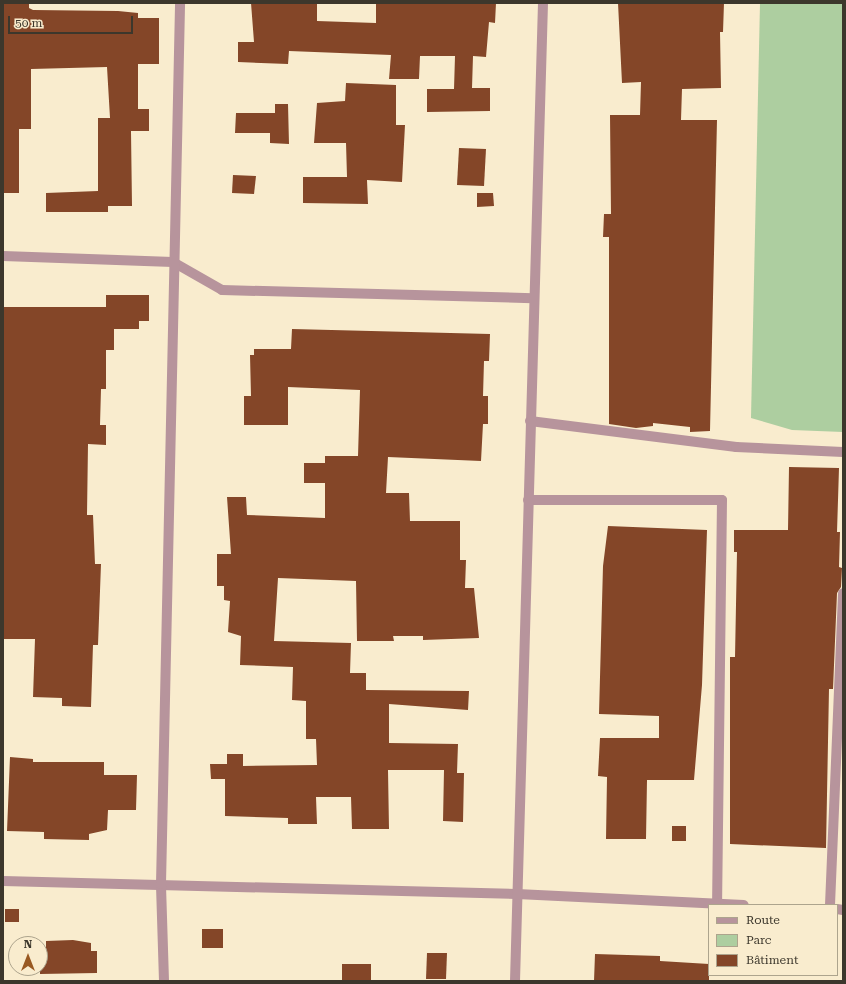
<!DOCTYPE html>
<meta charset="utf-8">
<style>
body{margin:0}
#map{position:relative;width:846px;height:984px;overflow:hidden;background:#f9ecce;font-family:"Roboto Serif",serif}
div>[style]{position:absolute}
.green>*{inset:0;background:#adcea0}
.building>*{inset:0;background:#844628}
.minor>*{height:10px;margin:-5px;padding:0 5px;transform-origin:5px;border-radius:5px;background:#b7949c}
span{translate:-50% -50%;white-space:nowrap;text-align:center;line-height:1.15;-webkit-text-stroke:4px #f9ecce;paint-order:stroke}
.frame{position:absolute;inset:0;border:4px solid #3c372c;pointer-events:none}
.legend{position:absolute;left:708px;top:904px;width:130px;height:72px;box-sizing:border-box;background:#f9ecce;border:1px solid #ada48d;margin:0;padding:5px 7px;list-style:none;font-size:12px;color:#3c372c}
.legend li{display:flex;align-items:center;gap:8px;height:20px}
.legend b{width:20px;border:1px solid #ada48d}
.north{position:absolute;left:8px;top:936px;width:40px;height:40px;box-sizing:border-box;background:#f9ecce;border:1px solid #ada48d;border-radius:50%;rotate:0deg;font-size:11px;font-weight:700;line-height:16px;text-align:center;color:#3c372c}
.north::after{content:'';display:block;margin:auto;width:14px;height:18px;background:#995922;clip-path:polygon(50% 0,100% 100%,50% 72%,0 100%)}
.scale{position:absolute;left:8px;top:16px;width:125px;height:18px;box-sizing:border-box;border:2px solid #3c372c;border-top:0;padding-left:5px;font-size:12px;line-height:14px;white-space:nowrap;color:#3c372c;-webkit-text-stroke:3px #f9ecce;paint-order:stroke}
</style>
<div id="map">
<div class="green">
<i style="clip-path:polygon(760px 3px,843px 3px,843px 432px,792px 430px,751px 418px)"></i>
</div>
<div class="building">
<i style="clip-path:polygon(3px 3px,29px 3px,29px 8px,33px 10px,118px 11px,138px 13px,138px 18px,159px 18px,159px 64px,138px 64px,138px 109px,149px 109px,149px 131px,131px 131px,132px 206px,108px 206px,108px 212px,46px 212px,46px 193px,98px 191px,98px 118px,110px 118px,107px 67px,31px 69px,31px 129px,19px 129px,19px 193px,3px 193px)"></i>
<i style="clip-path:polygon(251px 3px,317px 3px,317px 21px,376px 23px,376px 3px,496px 3px,495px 23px,489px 22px,486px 57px,473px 56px,472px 88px,490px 88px,490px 111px,427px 112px,427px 89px,454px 89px,455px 56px,420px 56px,419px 79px,389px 79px,391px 55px,289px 51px,288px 64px,238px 62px,238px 42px,254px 42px)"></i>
<i style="clip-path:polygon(618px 3px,724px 3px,723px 32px,720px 32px,721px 88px,682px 89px,681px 120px,717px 120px,710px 431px,690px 432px,690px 427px,653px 423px,653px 426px,636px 428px,609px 424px,609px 237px,603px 237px,604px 214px,611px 214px,610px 115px,640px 115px,641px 82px,622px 83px)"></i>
<i style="clip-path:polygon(346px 83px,396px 85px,396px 125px,405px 125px,402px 182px,367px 180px,368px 204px,303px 203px,303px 177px,347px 177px,346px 143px,314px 143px,317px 103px,345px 101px)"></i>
<i style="clip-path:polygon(275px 104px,288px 104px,289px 144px,270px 143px,270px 133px,235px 133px,236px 113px,275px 113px)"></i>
<i style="clip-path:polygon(459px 148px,486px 149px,484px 186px,457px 185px)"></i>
<i style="clip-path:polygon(233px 175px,256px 176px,254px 194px,232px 193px)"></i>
<i style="clip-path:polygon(477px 193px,493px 193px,494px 206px,477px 207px)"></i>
<i style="clip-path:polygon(106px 295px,149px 295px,149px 321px,139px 321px,139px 329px,114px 329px,114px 350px,106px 350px,106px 389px,101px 389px,100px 425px,106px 425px,106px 445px,88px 444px,87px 515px,93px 515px,95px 564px,101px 564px,98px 645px,93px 645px,91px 707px,62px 706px,62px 698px,33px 697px,35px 639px,3px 639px,4px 307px,106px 307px)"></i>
<i style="clip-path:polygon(292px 329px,490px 334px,489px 361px,484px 361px,483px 396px,488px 396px,488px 424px,483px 424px,481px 461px,388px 457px,386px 493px,409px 493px,410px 521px,460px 521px,460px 560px,466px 560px,465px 588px,474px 588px,479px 638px,423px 640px,423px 636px,393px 636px,394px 641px,357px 641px,356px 581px,278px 578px,274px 641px,351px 643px,350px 673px,366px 673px,366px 690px,469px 691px,468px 710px,389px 704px,389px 743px,458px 744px,457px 773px,464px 773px,463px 822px,443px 821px,444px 770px,388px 770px,389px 829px,352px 829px,351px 797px,316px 797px,317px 824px,288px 824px,288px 818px,225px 816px,225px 779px,211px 779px,210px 764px,227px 764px,227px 754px,243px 754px,243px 766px,317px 765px,316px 739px,306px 739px,306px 701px,292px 700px,293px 667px,240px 665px,241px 636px,228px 632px,230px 601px,224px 600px,224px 586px,217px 586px,217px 554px,231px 554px,227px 497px,246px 497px,247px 515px,325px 518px,325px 483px,304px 483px,304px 463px,325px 463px,325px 456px,358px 456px,360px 390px,288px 387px,288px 425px,244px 425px,244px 396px,251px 396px,250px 355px,254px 355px,254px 349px,291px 349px)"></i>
<i style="clip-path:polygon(789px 467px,839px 468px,837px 532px,840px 532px,839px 567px,842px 568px,841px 587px,837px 593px,833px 689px,829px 689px,826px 848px,730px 844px,730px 657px,735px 657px,737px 552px,734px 552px,734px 530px,788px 530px)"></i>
<i style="clip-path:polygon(608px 526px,707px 530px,702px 685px,694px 780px,647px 780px,646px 839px,606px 839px,607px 777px,598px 776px,600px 738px,659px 738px,659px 716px,599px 714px,603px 566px)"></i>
<i style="clip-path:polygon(10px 757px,33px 759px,33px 762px,104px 762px,104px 775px,137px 775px,136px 810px,108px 810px,107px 830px,89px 834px,89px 840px,44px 839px,44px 832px,7px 831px)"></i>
<i style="clip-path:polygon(672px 826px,686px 826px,686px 841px,672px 841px)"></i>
<i style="clip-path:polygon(5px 909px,19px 909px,19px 922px,5px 922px)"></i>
<i style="clip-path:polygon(202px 929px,223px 929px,223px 948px,202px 948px)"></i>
<i style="clip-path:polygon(73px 940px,91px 943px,91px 951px,97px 951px,97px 973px,40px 974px,40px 951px,46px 951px,46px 941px)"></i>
<i style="clip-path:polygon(427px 953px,447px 953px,446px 979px,426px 979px)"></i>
<i style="clip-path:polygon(595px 954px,660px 956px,660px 961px,709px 964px,709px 981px,594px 981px)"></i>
<i style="clip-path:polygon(342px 964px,371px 964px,371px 981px,342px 981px)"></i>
</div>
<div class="minor">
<i style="left:3px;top:256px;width:170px;rotate:2deg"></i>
<i style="left:173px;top:262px;width:56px;rotate:29.7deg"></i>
<i style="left:222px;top:290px;width:311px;rotate:1.5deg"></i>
<i style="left:530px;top:421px;width:208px;rotate:7.2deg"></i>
<i style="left:736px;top:447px;width:107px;rotate:2.7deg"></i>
<i style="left:528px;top:500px;width:194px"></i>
<i style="left:722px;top:500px;width:404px;rotate:90.7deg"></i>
<i style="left:3px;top:881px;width:514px;rotate:1.45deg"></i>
<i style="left:517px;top:894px;width:227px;rotate:2.8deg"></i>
<i style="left:830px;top:905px;width:312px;rotate:-87.6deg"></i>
<i style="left:837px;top:909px;width:6px;rotate:9deg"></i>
<i style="left:164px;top:981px;width:97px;rotate:-91.8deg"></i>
<i style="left:161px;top:884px;width:881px;rotate:-88.76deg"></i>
<i style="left:515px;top:981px;width:978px;rotate:-88.36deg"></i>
</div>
<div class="frame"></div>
<ul class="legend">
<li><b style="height:5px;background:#b7949c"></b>Route</li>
<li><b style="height:11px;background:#adcea0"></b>Parc</li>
<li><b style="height:11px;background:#844628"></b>Bâtiment</li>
</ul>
<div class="north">N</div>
<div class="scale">50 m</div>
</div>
